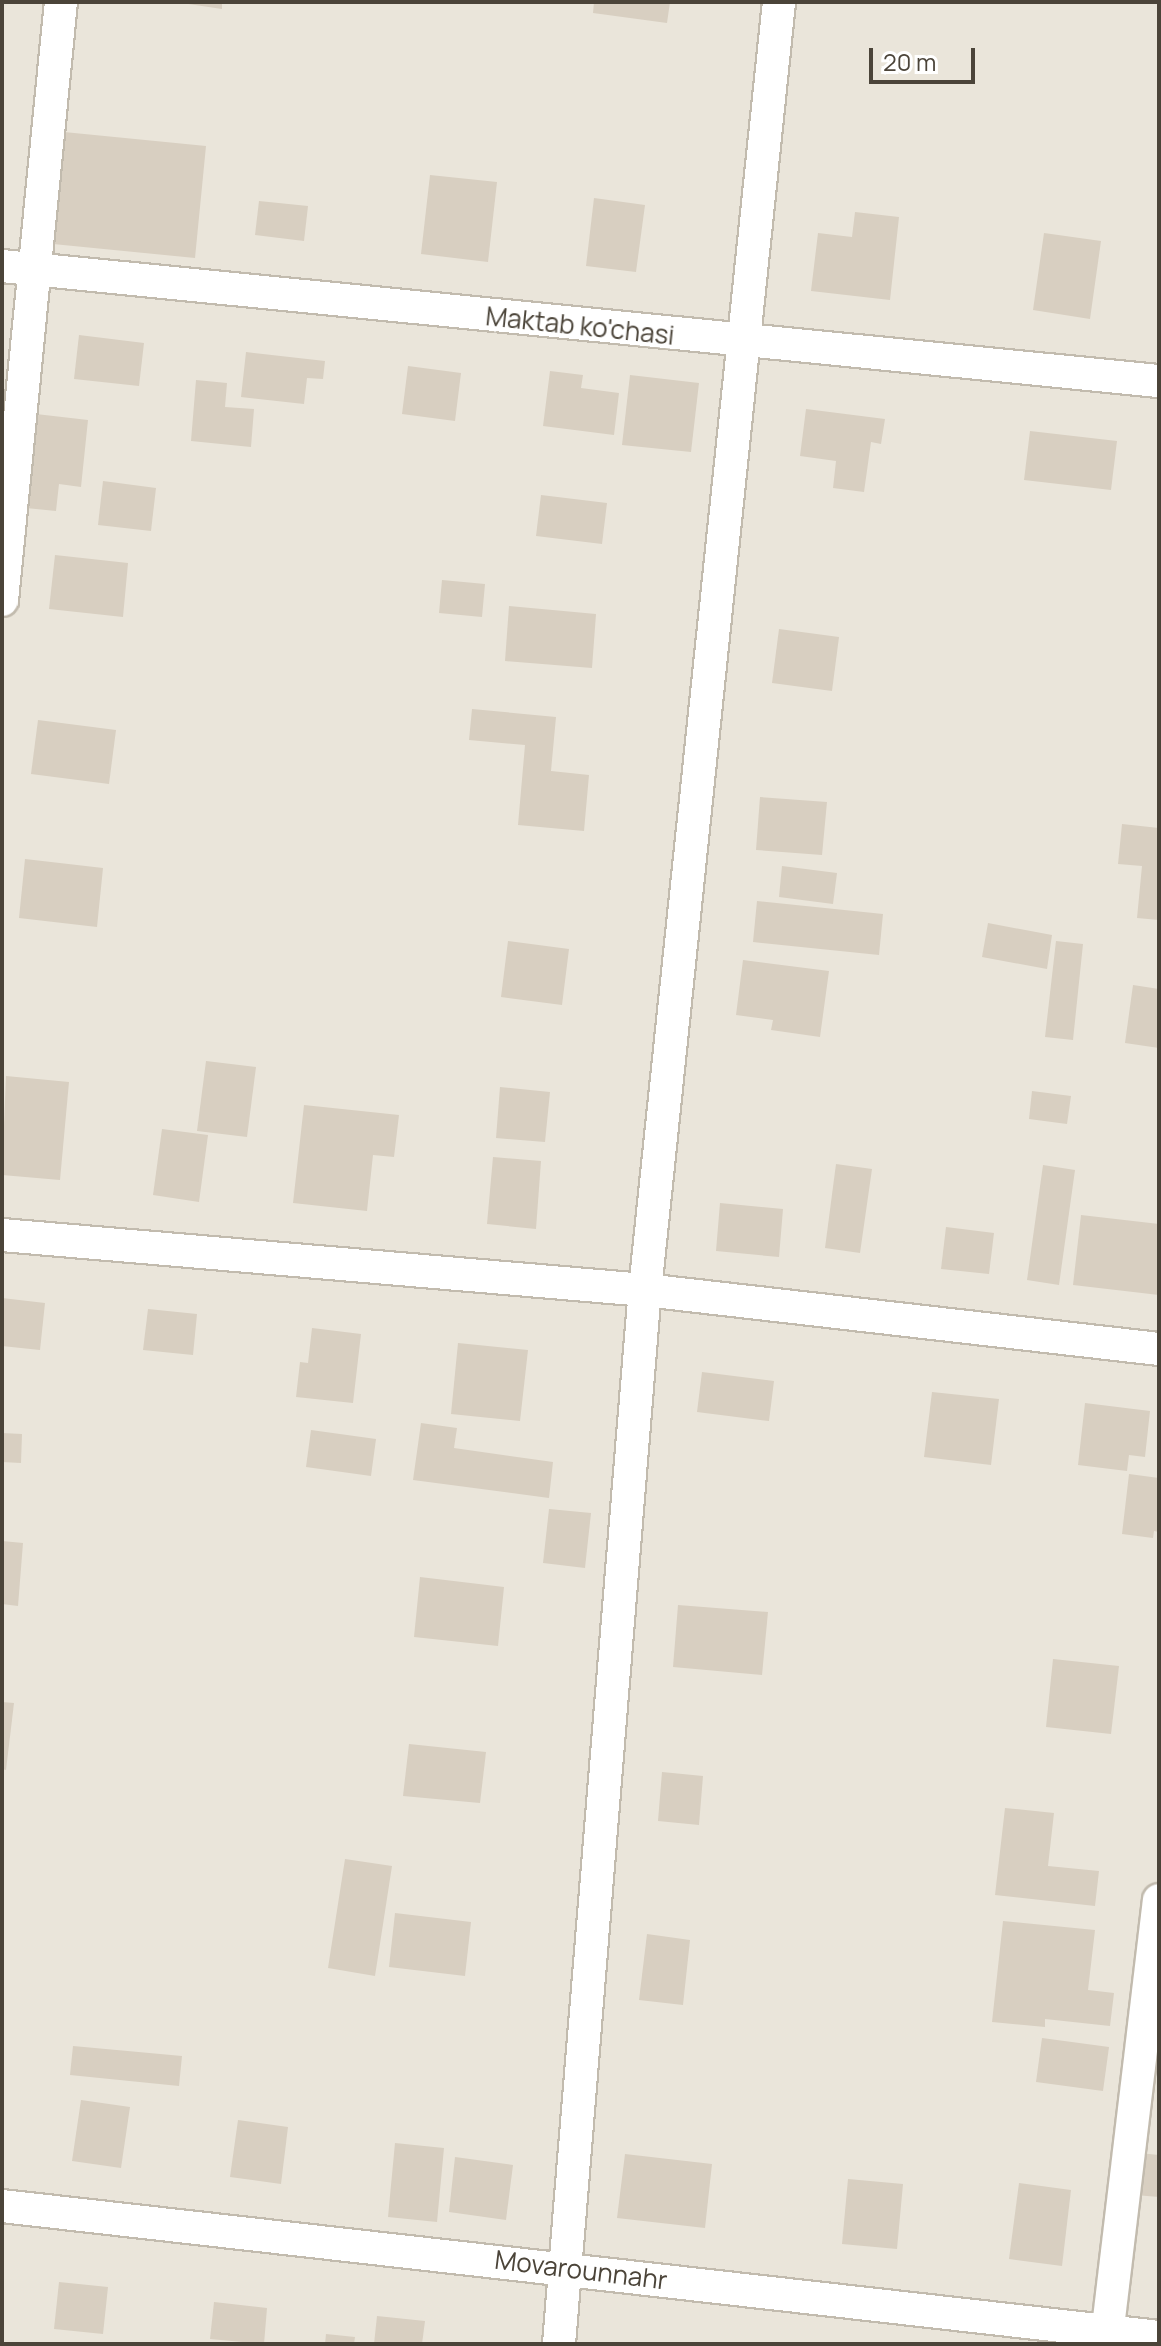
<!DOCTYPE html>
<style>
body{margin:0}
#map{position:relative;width:1161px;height:2346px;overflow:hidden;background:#f6f3ec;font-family:Manrope,sans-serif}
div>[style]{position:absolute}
.residential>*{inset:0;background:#eae5da}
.building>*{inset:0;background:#d8cfc1}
.roads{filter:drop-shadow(2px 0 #c2bbae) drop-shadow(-2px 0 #c2bbae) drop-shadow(0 2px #c2bbae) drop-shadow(0 -2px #c2bbae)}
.street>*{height:32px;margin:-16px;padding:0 16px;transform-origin:16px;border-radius:16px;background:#fff}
span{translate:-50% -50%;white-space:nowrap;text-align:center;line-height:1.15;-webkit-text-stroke:8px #fff;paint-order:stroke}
.street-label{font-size:26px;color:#4b4439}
.frame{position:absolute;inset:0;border:4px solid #4b4439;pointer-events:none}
.scale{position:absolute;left:869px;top:48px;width:106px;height:36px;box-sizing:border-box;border:4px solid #4b4439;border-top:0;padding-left:10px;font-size:24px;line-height:28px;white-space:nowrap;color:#4b4439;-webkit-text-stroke:6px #fff;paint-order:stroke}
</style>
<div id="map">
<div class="residential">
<i style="clip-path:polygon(2px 2px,1159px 2px,1159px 2344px,2px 2344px)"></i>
</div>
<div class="building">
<i style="clip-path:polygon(175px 2px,222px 2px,222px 9px)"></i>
<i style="clip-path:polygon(594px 2px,670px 2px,667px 23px,593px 13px)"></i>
<i style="clip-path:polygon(64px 132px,206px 146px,195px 258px,53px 244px)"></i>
<i style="clip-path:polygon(430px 175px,497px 182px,488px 262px,421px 254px)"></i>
<i style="clip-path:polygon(594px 198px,645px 205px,636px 272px,586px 266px)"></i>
<i style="clip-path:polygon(259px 201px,308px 206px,304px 241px,255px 235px)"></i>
<i style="clip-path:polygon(855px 212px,899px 217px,890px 300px,811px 291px,818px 233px,852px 237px)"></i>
<i style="clip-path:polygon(1044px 233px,1101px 241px,1090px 319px,1033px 310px)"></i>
<i style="clip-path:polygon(79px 335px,144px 343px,139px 386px,74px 379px)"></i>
<i style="clip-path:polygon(246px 352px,325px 361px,323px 379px,307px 378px,304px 404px,241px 397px)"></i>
<i style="clip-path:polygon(408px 366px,461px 373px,455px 421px,402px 414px)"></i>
<i style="clip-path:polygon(550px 371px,583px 375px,581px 388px,619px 393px,614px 435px,543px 426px)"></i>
<i style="clip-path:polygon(630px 375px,699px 383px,691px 452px,622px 445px)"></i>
<i style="clip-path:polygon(196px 380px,227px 383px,225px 407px,254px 409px,251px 447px,191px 441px)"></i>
<i style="clip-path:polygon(806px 409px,885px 419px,881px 444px,871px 442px,864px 492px,833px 488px,836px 461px,800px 456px)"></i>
<i style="clip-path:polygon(36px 414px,88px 420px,81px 487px,59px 484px,56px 511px,26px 508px)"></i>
<i style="clip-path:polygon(1030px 431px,1117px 441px,1111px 490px,1024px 480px)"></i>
<i style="clip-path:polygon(103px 481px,156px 488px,151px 531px,98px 525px)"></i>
<i style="clip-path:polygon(541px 495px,607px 503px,602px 544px,536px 536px)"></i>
<i style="clip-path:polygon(55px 555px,128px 563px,123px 617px,49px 609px)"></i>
<i style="clip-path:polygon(442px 580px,485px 584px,482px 617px,439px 613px)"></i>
<i style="clip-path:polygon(509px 606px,596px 614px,592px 668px,505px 661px)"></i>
<i style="clip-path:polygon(779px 629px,839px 637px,832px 691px,772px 683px)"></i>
<i style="clip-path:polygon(472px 709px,556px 717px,551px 771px,589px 775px,584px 831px,518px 825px,525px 745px,469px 740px)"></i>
<i style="clip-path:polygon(38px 720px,116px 730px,109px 784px,31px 774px)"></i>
<i style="clip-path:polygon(760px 797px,827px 802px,822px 855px,756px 850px)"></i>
<i style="clip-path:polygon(1122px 824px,1159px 828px,1159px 920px,1137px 918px,1142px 866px,1118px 864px)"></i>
<i style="clip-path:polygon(25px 859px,103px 868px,97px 927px,19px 918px)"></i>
<i style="clip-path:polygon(782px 866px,837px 873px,833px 904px,779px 897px)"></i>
<i style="clip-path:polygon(757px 901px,883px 914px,879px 955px,753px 942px)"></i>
<i style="clip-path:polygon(988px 923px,1052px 935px,1047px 969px,982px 957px)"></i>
<i style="clip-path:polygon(508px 941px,569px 949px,562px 1005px,501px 997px)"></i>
<i style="clip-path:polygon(1056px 941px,1083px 944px,1073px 1040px,1045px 1037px)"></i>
<i style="clip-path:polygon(743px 960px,829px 971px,820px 1037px,771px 1030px,773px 1020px,736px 1015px)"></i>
<i style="clip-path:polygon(1133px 985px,1159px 989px,1159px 1048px,1125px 1043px)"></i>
<i style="clip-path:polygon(206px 1061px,256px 1067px,247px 1137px,197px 1131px)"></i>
<i style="clip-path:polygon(6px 1076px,69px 1082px,60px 1180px,2px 1175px)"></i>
<i style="clip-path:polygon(500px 1087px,550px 1092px,545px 1142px,496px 1138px)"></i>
<i style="clip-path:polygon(1032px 1091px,1071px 1096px,1067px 1124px,1029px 1119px)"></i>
<i style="clip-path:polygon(304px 1105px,399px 1115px,394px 1157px,373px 1155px,367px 1211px,293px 1203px)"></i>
<i style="clip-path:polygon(162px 1129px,208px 1135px,199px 1202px,153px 1195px)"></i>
<i style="clip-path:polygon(493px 1157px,541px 1161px,536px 1229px,487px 1224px)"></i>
<i style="clip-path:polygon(836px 1164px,872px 1169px,860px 1253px,825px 1248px)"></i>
<i style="clip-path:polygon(1043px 1165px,1075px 1170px,1059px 1285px,1027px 1280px)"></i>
<i style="clip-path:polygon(720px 1203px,783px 1209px,779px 1257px,716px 1251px)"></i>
<i style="clip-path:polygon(1081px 1215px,1159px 1224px,1159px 1295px,1073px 1285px)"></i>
<i style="clip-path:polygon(946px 1227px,994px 1233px,989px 1274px,941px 1269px)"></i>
<i style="clip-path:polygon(2px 1298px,45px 1303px,40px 1350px,2px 1346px)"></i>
<i style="clip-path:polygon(148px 1309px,197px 1314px,193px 1355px,143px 1350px)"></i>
<i style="clip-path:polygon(312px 1328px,361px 1334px,353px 1403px,296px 1397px,300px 1362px,308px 1363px)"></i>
<i style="clip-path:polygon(458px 1343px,528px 1350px,520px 1421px,451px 1414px)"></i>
<i style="clip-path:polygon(702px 1372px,774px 1381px,769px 1421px,697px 1412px)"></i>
<i style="clip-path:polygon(932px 1392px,999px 1399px,991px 1465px,924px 1457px)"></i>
<i style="clip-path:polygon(1085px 1403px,1150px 1411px,1145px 1457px,1129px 1455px,1127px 1471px,1078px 1465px)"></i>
<i style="clip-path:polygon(421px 1423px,457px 1428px,454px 1448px,553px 1462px,549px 1498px,413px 1480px)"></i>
<i style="clip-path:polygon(311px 1430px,376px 1439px,371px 1476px,306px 1467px)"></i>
<i style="clip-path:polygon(2px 1433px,22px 1434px,21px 1463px,2px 1462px)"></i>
<i style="clip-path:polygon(1129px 1474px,1159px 1478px,1159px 1532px,1154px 1531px,1153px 1538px,1122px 1534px)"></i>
<i style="clip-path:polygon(549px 1509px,591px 1513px,585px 1568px,543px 1563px)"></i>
<i style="clip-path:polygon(2px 1541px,23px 1543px,18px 1606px,2px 1604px)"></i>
<i style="clip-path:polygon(420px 1577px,504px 1587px,498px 1646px,414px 1637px)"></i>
<i style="clip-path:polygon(678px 1605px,768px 1612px,762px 1675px,673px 1667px)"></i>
<i style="clip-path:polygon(1053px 1659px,1119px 1666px,1111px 1734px,1046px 1727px)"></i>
<i style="clip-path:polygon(2px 1702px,14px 1703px,6px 1770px,2px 1769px)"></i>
<i style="clip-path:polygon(409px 1744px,486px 1752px,480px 1803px,403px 1796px)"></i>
<i style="clip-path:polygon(662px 1772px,703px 1776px,699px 1825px,658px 1821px)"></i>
<i style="clip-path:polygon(1005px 1808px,1054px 1813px,1048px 1866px,1099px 1871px,1095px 1906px,995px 1895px)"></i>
<i style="clip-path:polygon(345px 1859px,392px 1866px,375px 1976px,328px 1968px)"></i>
<i style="clip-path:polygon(395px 1913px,471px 1922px,465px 1976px,389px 1967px)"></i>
<i style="clip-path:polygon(1003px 1921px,1095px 1930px,1088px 1990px,1114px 1993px,1110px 2026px,1045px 2019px,1045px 2027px,992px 2022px)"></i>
<i style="clip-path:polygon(647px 1934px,690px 1940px,683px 2005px,639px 2000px)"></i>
<i style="clip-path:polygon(1042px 2038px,1109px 2047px,1103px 2091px,1036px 2082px)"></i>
<i style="clip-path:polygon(73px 2046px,182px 2056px,179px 2086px,70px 2075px)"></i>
<i style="clip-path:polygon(81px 2100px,130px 2107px,121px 2168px,72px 2161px)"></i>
<i style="clip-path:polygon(238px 2120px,288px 2127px,281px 2184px,230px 2177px)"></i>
<i style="clip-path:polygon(395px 2143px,444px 2148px,437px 2222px,388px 2217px)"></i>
<i style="clip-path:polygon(1139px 2153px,1159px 2155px,1159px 2197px,1135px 2195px)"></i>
<i style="clip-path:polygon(625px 2154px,712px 2164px,705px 2228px,617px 2218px)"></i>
<i style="clip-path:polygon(455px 2157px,513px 2165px,506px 2220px,449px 2212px)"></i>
<i style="clip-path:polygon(848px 2179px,903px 2184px,897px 2249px,842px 2244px)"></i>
<i style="clip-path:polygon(1019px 2183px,1071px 2190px,1062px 2266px,1009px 2259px)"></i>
<i style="clip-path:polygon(59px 2282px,108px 2287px,103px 2334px,54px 2329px)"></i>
<i style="clip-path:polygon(214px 2302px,267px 2308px,264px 2344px,210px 2339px)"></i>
<i style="clip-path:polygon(377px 2316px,425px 2321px,422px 2344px,374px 2344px)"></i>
<i style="clip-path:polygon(326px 2334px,355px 2337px,354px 2344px,325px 2344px)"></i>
</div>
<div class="roads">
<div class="street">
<i style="left:2px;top:266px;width:1163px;rotate:5.68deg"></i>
<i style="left:2px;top:600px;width:601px;rotate:-84.37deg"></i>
<i style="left:2px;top:1235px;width:645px;rotate:4.89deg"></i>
<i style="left:645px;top:1290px;width:517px;rotate:6.55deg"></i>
<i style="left:2px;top:2206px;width:1164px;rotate:6.46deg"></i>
<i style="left:559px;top:2344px;width:1058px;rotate:-85.34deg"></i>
<i style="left:645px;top:1290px;width:1295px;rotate:-84.06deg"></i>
<i style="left:1106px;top:2344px;width:447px;rotate:-83.2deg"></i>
</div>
</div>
<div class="street-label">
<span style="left:580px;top:326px;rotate:6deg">Maktab ko'chasi</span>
<span style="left:581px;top:2270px;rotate:7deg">Movarounnahr</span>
</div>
<div class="frame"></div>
<div class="scale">20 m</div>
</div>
